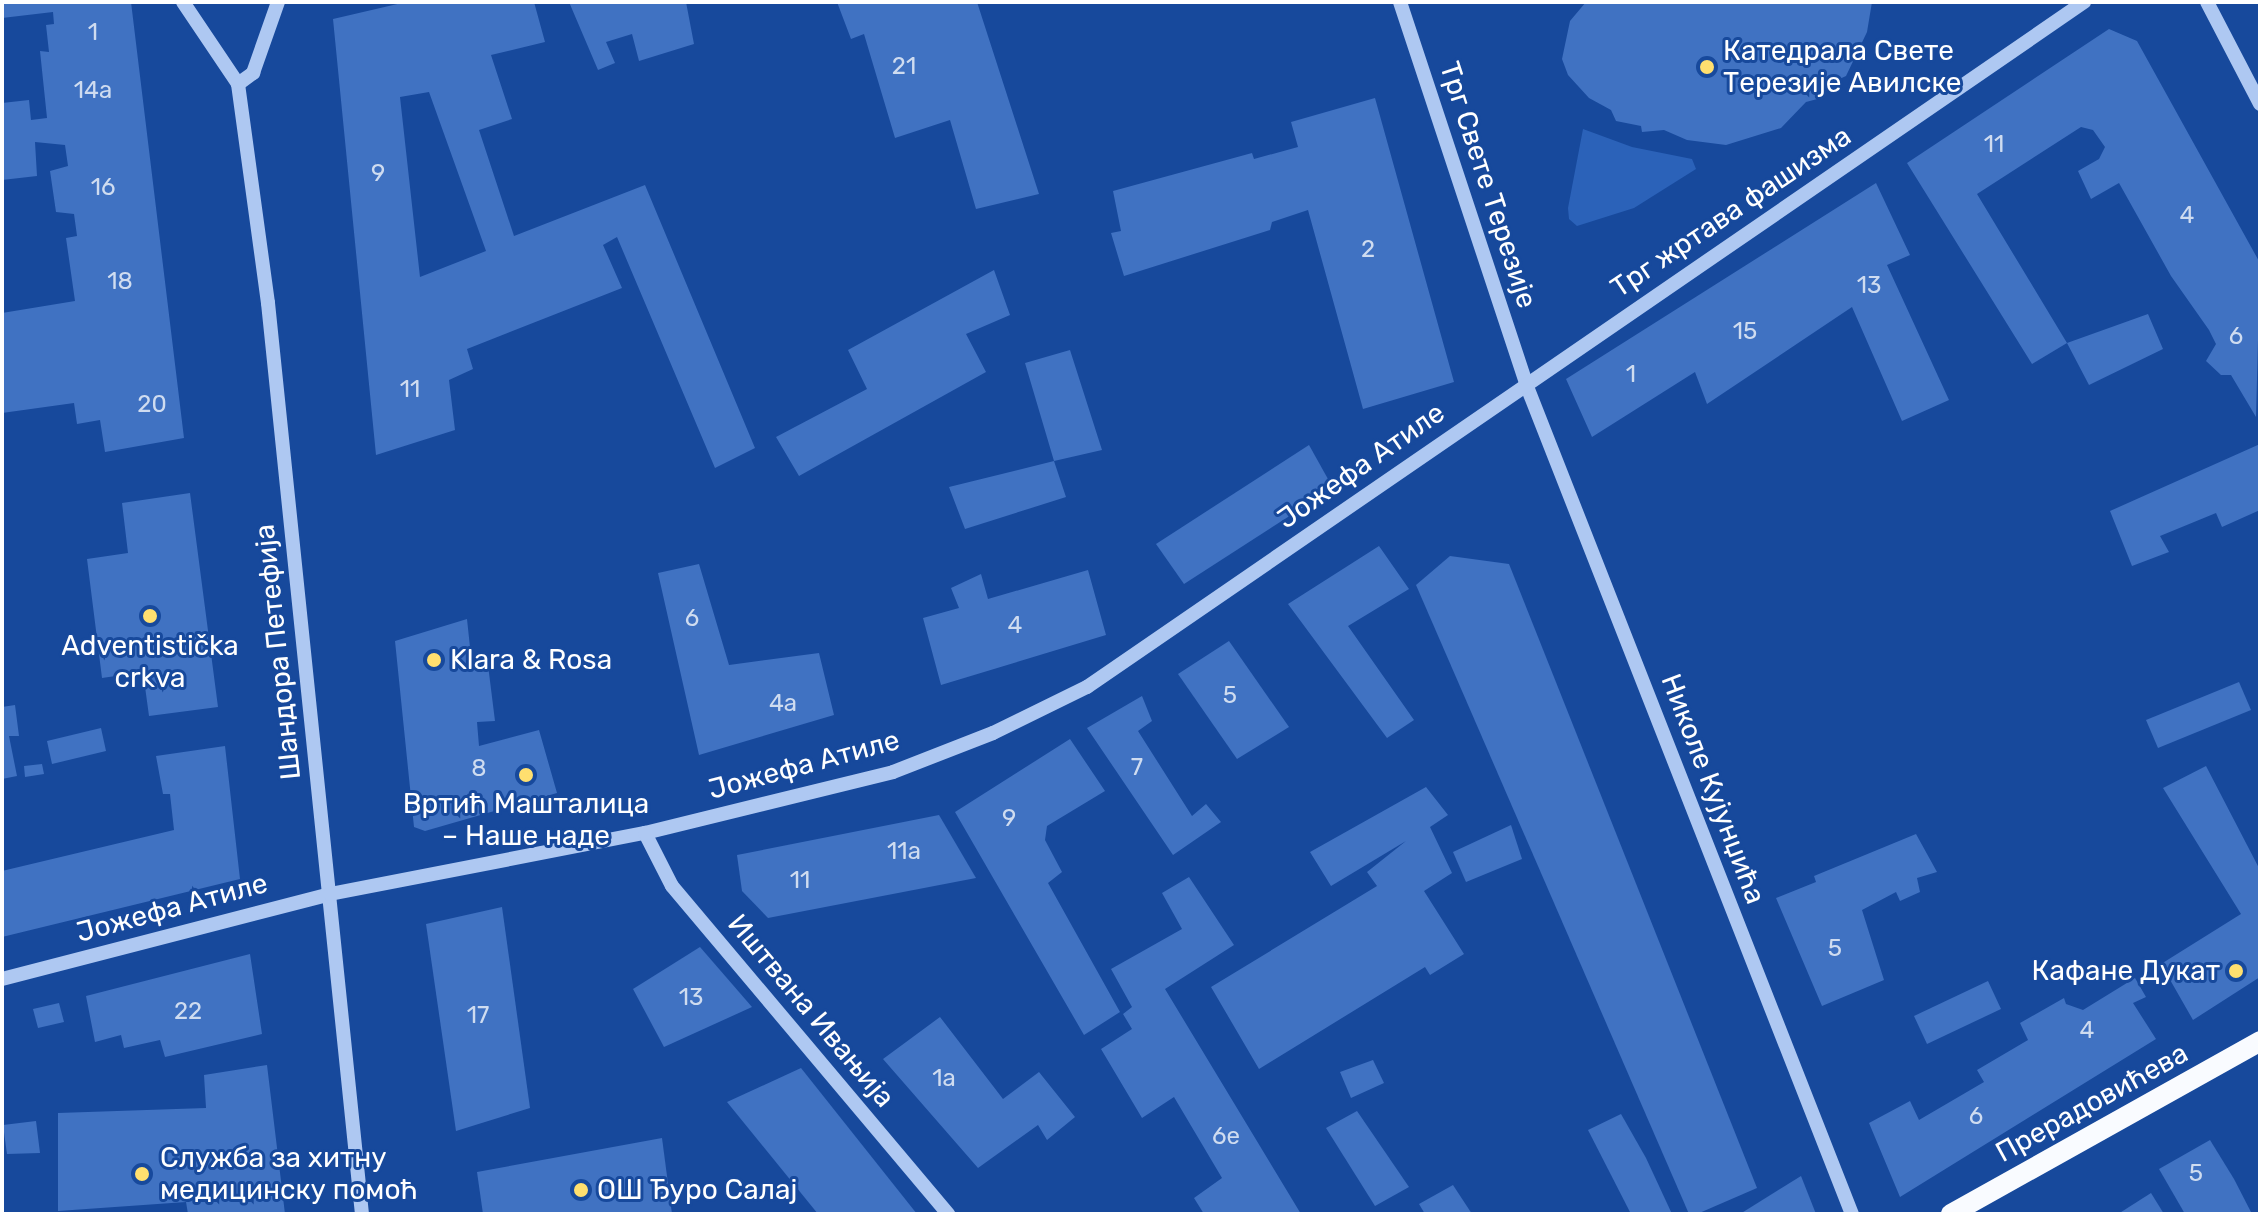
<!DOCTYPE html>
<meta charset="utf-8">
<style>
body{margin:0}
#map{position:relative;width:2262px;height:1216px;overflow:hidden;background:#17499c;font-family:Rubik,sans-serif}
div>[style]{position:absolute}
.green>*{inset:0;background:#2b62b9}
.building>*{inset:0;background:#4072c2}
.minor>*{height:14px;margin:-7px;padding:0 7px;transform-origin:7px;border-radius:7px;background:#aec8f2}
.major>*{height:20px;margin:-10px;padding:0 10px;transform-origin:10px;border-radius:10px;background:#f9fbff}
.dots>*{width:22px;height:22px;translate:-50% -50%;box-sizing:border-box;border:4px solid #17499c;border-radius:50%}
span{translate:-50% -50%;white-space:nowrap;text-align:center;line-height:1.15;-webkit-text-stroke:6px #17499c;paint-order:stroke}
.number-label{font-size:24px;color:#cfdcf0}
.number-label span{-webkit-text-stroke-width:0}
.poi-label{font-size:28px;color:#fff}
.left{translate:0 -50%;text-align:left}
.right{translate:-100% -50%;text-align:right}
.street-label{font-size:28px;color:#fff}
.frame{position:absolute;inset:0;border:4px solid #fff;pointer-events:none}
</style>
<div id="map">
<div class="green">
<i style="clip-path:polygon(1583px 129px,1632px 147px,1692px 159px,1696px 169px,1634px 208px,1577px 226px,1569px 219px,1568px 208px)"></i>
</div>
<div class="building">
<i style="clip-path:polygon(2px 2px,131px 2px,184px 438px,105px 452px,100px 420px,77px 424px,74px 403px,2px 413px,2px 313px,75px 301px,66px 238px,77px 236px,74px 214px,56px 212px,50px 171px,68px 166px,65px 145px,35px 142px,37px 176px,2px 180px,2px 103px,29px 100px,31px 120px,47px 118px,40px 51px,49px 52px,46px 25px,54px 24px,53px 12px,2px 18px)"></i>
<i style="clip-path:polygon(evenodd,406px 2px,534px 2px,545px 42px,491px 55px,512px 119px,479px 130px,514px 236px,645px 185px,755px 448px,715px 468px,617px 237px,603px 245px,622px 288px,467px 349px,473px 369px,449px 380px,455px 430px,376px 455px,333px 19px,406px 2px,429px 92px,486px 251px,420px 277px,400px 97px,429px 92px)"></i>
<i style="clip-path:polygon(569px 2px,686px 2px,694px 44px,639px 61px,632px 34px,606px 42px,615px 63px,598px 70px)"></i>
<i style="clip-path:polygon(837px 2px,977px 2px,1039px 194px,976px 209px,950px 120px,895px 138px,864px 34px,851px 39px)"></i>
<i style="clip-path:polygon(1586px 2px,1872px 2px,1867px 32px,1846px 76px,1820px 88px,1825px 97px,1806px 102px,1781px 128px,1726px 145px,1687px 140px,1664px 130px,1642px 132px,1641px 126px,1616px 121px,1611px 110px,1589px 98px,1568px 75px,1562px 59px,1570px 21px)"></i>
<i style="clip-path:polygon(2109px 29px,2137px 41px,2260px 263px,2256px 417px,2231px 375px,2221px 375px,2206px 361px,2216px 344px,2209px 330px,2171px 276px,2119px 183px,2091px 199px,2078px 171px,2099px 159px,2105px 147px,2093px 130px,2081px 127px,1977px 194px,2067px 343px,2148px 314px,2163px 349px,2089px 385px,2067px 343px,2032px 364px,1907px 163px)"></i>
<i style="clip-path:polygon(1375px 98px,1454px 382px,1363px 409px,1308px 210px,1272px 222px,1270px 230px,1124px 276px,1111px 233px,1121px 231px,1113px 191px,1252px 153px,1254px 159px,1298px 147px,1291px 122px)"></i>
<i style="clip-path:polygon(1876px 183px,1910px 255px,1887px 265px,1949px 400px,1902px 421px,1852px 307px,1707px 404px,1695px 372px,1592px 437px,1566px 379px)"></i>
<i style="clip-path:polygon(994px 270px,1010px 315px,966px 334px,986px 372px,799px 476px,776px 437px,867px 389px,848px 350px)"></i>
<i style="clip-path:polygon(1070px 350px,1102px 450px,1054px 461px,1066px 497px,965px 529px,949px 487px,1054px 461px,1025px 363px)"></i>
<i style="clip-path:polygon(2260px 444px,2260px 510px,2222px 527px,2216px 513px,2160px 536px,2169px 552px,2132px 566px,2110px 511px)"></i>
<i style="clip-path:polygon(1309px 445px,1333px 488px,1184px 584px,1156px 544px)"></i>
<i style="clip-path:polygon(190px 493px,218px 707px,149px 716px,143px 672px,102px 678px,87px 559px,128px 553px,122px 503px)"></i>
<i style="clip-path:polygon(1379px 546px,1409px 589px,1348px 626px,1414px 720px,1387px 738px,1288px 604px)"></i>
<i style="clip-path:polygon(1450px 556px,1509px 564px,1757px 1188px,1697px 1214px,1689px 1214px,1416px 585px)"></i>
<i style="clip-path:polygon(699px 564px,729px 665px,819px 653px,834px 715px,699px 755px,658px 573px)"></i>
<i style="clip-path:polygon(1088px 570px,1106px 635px,941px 685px,923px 618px,959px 608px,951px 588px,981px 574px,988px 599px)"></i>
<i style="clip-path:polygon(467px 619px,472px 666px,488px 665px,495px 721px,477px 722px,479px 746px,539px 730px,557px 793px,425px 831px,414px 827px,395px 641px)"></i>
<i style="clip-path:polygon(1229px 641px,1289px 727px,1237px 759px,1178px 674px)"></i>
<i style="clip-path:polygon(2239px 682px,2251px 710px,2158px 748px,2146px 720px)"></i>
<i style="clip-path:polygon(1142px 696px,1152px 721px,1138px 731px,1192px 816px,1206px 804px,1221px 822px,1173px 855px,1087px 728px)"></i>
<i style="clip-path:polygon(15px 705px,19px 736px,9px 736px,17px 776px,2px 779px,2px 707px)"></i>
<i style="clip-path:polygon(101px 728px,106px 751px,52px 764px,47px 741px)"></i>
<i style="clip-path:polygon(1070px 739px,1105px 791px,1047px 826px,1045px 840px,1062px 872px,1048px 883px,1120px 1012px,1084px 1035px,955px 812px)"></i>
<i style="clip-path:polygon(225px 746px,240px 879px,2px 937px,2px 871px,174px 830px,170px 794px,163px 794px,156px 756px)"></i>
<i style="clip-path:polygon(42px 764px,44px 774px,25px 777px,24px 766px)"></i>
<i style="clip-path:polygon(2206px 766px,2260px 870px,2260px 977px,2193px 1020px,2161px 964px,2241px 914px,2163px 788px)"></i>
<i style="clip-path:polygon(1426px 787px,1448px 815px,1430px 827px,1452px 873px,1424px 891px,1464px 954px,1430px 975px,1425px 967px,1259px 1069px,1211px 987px,1377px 886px,1367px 872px,1406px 841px,1331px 886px,1310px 852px)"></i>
<i style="clip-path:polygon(939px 815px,976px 878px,768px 918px,742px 891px,737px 855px)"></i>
<i style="clip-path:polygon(1511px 825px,1522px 859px,1466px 882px,1453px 852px)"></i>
<i style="clip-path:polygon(1916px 834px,1937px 872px,1917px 878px,1920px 892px,1900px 901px,1896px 892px,1862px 910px,1884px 980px,1822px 1006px,1776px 898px,1816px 882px,1814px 876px)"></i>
<i style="clip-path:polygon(1189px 877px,1234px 945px,1165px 989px,1301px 1214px,1204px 1214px,1194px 1198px,1222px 1178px,1174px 1097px,1142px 1118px,1101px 1049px,1132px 1029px,1123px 1014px,1132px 1007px,1111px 969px,1182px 929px,1162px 893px)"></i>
<i style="clip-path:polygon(502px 907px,530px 1108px,456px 1131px,426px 924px)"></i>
<i style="clip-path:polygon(700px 947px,752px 1007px,664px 1047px,633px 989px)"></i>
<i style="clip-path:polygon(250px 954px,262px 1034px,165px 1057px,160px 1040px,124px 1048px,121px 1035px,95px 1042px,86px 996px)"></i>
<i style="clip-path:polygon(2135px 978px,2146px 997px,2133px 1003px,2156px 1039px,1900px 1197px,1869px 1123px,1910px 1101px,1919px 1120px,1984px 1082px,1977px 1070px,2028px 1040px,2020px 1023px,2064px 998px,2066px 1004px,2083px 1010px)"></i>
<i style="clip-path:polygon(1988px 981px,2001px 1009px,1927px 1044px,1914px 1016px)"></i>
<i style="clip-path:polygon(59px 1003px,64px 1022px,38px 1028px,33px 1009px)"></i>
<i style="clip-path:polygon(940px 1017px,1003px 1099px,1039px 1072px,1075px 1117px,1047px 1140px,1038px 1125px,978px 1168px,883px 1059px)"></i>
<i style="clip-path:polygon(1373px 1060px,1384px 1083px,1351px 1098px,1340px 1072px)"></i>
<i style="clip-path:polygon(267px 1065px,285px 1214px,188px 1214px,186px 1202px,58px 1211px,58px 1113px,206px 1108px,204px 1075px)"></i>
<i style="clip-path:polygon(801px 1068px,917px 1214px,818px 1214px,727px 1102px)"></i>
<i style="clip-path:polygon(1357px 1111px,1409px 1187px,1375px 1206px,1326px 1128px)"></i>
<i style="clip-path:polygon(1621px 1114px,1646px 1158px,1672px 1214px,1631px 1214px,1588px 1130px)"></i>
<i style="clip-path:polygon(36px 1121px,40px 1153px,7px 1154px,3px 1125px)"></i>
<i style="clip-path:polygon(662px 1138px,672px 1214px,483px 1214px,477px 1172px)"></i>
<i style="clip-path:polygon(2210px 1140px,2234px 1179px,2252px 1214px,2185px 1214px,2159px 1169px)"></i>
<i style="clip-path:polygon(1801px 1176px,1816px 1214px,1740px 1214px)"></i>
<i style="clip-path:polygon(1453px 1185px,1472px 1214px,1425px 1214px,1419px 1204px)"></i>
<i style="clip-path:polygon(2151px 1193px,2164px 1214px,2118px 1214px)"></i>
</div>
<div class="minor">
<i style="left:183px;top:2px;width:99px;rotate:56.1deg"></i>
<i style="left:238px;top:84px;width:221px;rotate:82.2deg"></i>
<i style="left:268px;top:303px;width:916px;rotate:84.11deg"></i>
<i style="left:1400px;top:2px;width:402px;rotate:71.7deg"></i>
<i style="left:1526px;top:384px;width:892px;rotate:68.56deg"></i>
<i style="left:2207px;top:2px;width:115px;rotate:62.5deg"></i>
<i style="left:238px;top:84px;width:19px;rotate:-36deg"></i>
<i style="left:253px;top:73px;width:75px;rotate:-70.6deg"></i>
<i style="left:645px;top:833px;width:59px;rotate:63deg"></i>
<i style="left:672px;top:886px;width:429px;rotate:49.9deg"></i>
<i style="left:2px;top:979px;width:339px;rotate:-14.5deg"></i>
<i style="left:330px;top:894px;width:321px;rotate:-11deg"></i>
<i style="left:645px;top:833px;width:255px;rotate:-13.8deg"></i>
<i style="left:893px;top:772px;width:107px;rotate:-21.3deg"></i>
<i style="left:993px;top:733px;width:105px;rotate:-26.1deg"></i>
<i style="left:1087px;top:687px;width:1210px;rotate:-34.49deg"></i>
</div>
<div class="major">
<i style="left:1951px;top:1214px;width:354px;rotate:-29.2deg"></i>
</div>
<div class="dots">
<i style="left:1707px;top:67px;background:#ffdf6f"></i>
<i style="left:150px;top:616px;background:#ffdf6f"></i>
<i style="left:434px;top:660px;background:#ffdf6f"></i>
<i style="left:526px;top:775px;background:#ffdf6f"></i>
<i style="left:2236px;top:971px;background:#ffdf6f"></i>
<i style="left:142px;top:1174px;background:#ffdf6f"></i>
<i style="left:581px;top:1190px;background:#ffdf6f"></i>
</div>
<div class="number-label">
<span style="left:93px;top:33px">1</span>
<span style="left:904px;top:67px">21</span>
<span style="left:93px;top:91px">14a</span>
<span style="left:1994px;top:145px">11</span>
<span style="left:378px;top:174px">9</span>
<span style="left:103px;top:188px">16</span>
<span style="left:2187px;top:216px">4</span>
<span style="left:1368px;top:250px">2</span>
<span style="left:120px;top:282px">18</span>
<span style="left:1869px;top:286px">13</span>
<span style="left:1745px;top:332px">15</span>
<span style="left:2236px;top:337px">6</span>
<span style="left:1631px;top:375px">1</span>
<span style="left:410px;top:390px">11</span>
<span style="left:152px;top:405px">20</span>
<span style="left:692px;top:619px">6</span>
<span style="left:1015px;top:626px">4</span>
<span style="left:1230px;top:696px">5</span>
<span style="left:783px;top:704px">4a</span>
<span style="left:1137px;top:768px">7</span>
<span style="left:479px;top:769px">8</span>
<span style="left:1009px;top:819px">9</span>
<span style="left:904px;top:852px">11a</span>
<span style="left:800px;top:881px">11</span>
<span style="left:1835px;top:949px">5</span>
<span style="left:691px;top:998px">13</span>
<span style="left:188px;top:1012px">22</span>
<span style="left:478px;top:1016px">17</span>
<span style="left:2087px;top:1031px">4</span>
<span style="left:944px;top:1079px">1a</span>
<span style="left:1976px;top:1117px">6</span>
<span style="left:1226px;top:1137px">6e</span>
<span style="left:2196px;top:1174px">5</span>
</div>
<div class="poi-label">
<span class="left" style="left:1723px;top:67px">Катедрала Свете<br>Терезије Авилске</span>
<span style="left:150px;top:662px">Adventistička<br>crkva</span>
<span class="left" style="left:450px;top:660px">Klara &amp; Rosa</span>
<span style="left:526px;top:820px">Вртић Машталица<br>– Наше наде</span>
<span class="right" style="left:2220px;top:971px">Кафане Дукат</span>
<span class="left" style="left:160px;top:1174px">Служба за хитну<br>медицинску помоћ</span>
<span class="left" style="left:597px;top:1190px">ОШ Ђуро Салај</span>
</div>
<div class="street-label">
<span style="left:1488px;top:185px;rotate:72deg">Трг Свете Терезије</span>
<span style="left:1731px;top:212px;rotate:-34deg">Трг жртава фашизма</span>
<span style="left:1361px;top:466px;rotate:-35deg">Јожефа Атиле</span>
<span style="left:278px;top:652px;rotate:-96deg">Шандора Петефија</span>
<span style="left:804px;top:765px;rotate:-15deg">Јожефа Атиле</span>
<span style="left:1713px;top:789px;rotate:69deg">Николе Кујунџића</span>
<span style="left:172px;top:908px;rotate:-15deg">Јожефа Атиле</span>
<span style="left:811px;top:1011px;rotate:50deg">Иштвана Ивањија</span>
<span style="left:2092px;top:1103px;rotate:-29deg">Прерадовићева</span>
</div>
<div class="frame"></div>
</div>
